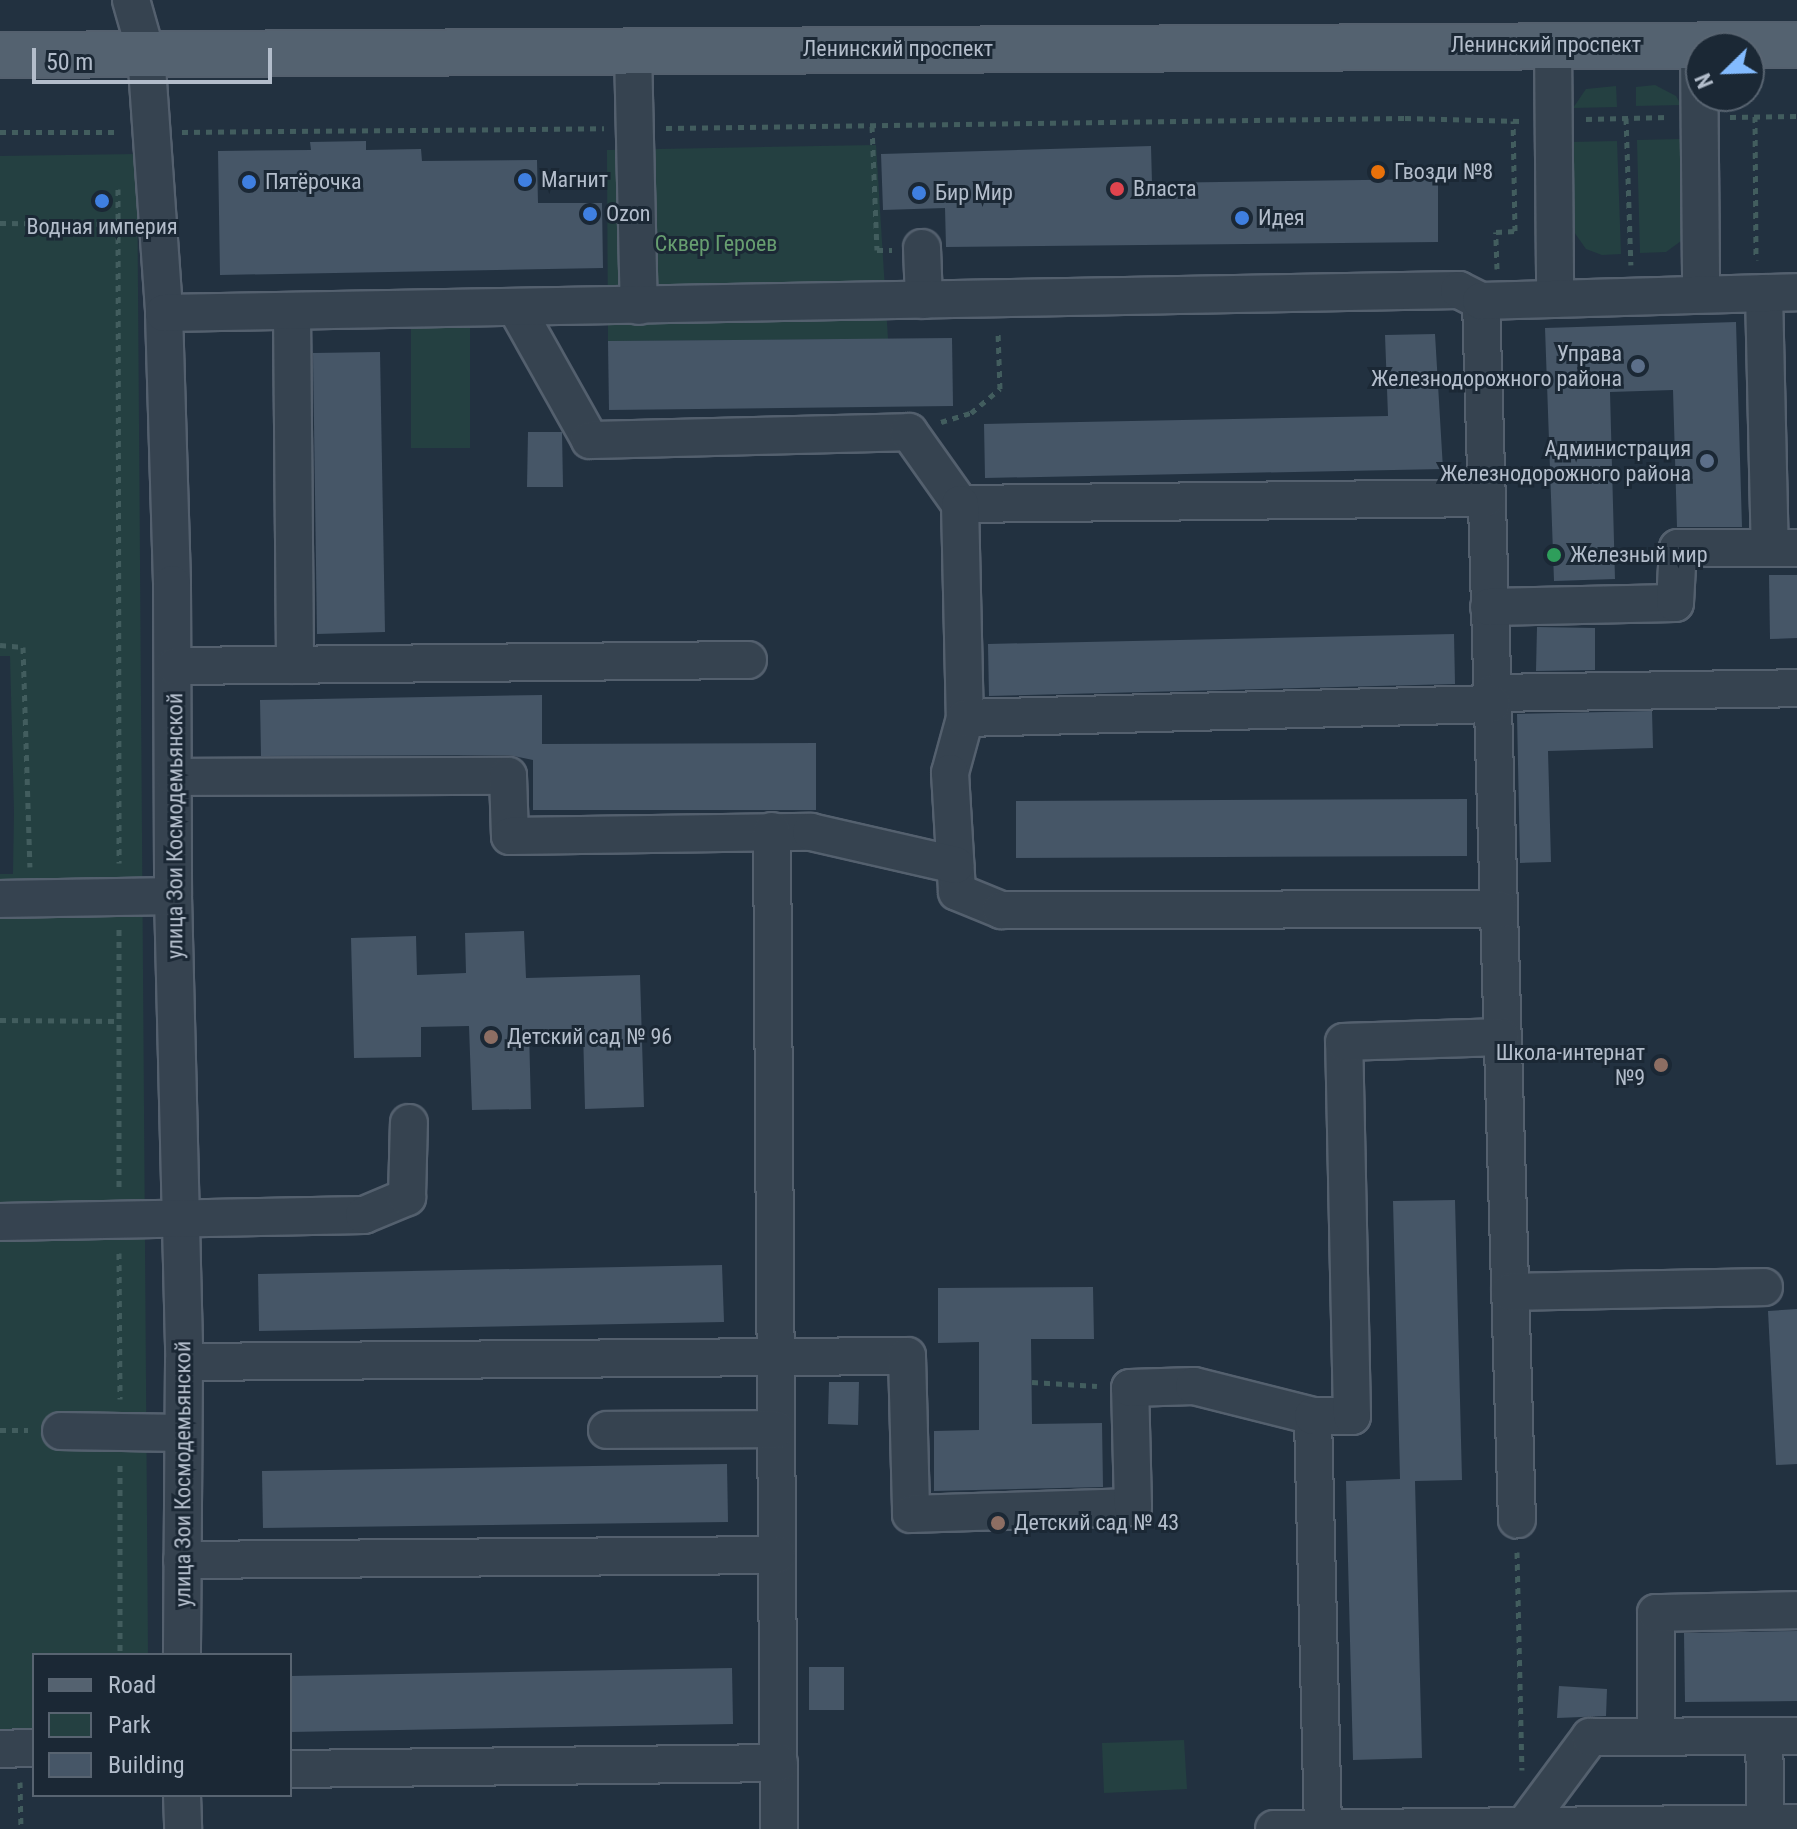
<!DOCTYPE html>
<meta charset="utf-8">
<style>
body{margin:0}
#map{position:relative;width:1797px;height:1829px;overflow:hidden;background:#223140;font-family:"Roboto Condensed",sans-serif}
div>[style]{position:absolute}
.green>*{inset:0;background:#244041}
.building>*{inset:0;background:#465667}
.path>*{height:5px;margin-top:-2.5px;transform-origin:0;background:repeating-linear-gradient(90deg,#425d5e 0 6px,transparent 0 12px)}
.roads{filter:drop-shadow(2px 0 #54606e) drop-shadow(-2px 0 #54606e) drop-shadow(0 2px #54606e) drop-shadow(0 -2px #54606e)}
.minor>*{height:36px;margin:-18px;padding:0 18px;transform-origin:18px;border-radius:18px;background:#364350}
.major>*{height:44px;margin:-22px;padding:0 22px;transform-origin:22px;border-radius:22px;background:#546270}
.dots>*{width:22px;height:22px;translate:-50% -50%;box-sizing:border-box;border:4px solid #1b2835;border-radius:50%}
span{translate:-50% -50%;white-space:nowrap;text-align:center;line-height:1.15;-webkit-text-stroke:6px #1b2835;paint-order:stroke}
.street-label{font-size:22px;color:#b3bdcb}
.poi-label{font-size:22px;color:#b3bdcb}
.left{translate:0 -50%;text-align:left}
.right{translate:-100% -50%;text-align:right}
.park-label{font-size:22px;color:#679e70}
.legend{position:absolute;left:32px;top:1653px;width:260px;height:144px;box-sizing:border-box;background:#1b2835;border:2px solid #586471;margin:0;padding:10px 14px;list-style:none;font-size:24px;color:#b3bdcb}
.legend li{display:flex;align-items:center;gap:16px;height:40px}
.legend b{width:40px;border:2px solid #586471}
.north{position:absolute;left:1685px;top:32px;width:80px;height:80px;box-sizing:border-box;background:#1b2835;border:2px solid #586471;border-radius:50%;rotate:247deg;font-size:22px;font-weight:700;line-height:32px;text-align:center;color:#b3bdcb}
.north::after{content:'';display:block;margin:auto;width:28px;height:36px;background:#83bbff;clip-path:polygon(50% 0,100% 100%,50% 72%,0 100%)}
.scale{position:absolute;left:32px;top:48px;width:240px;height:36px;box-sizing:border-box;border:4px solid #b3bdcb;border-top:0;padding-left:10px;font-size:24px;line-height:28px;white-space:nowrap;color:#b3bdcb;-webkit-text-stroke:6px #1b2835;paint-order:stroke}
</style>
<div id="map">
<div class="green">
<i style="clip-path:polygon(1655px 85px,1676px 96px,1681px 105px,1636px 106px,1636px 87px)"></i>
<i style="clip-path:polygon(1616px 86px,1617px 107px,1573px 108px,1586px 89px)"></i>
<i style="clip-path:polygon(1681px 139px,1681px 241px,1666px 252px,1640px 253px,1637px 140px)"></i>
<i style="clip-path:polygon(1617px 141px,1621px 254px,1602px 255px,1586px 249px,1574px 232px,1571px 142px)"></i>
<i style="clip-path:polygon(876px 145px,888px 339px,608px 341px,607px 150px)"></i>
<i style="clip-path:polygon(137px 154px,148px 1655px,34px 1655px,34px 1739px,0 1739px,0 874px,13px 874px,14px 811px,10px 656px,0 656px,0 156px)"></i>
<i style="clip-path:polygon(411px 318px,470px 318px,470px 448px,411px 448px)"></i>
<i style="clip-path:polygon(1184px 1740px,1187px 1789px,1104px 1793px,1102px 1743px)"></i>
</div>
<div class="building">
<i style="clip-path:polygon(366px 141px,366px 150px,421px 149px,422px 161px,537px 160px,538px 203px,602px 203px,603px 268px,220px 275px,218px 151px,311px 150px,310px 142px)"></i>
<i style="clip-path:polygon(1151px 146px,1152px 183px,1438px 179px,1438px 242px,946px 247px,945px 208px,883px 210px,881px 154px)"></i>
<i style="clip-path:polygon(1736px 322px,1742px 527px,1677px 527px,1673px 390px,1610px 392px,1615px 579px,1554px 581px,1545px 328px)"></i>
<i style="clip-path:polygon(1435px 334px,1443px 469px,985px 478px,984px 424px,1388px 416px,1385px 335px)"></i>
<i style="clip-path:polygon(952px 338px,953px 406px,609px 410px,608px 341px)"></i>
<i style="clip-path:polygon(380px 352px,385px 632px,317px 634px,313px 353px)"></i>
<i style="clip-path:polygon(528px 432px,562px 432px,563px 487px,527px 487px)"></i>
<i style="clip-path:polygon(1769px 575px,1797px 575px,1797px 638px,1770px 639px)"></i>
<i style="clip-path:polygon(1537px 627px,1595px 628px,1595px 670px,1536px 671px)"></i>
<i style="clip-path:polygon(1454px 634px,1455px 684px,989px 696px,988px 644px)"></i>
<i style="clip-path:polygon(542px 695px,542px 744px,816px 743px,816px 810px,533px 810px,533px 760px,509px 755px,261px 756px,260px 700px)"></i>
<i style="clip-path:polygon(1652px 711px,1653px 748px,1548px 751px,1551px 862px,1520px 863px,1517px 714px)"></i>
<i style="clip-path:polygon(1467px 799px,1467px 856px,1016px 858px,1016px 801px)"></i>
<i style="clip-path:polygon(524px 931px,526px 978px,640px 975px,644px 1107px,585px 1109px,583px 1029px,529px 1030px,531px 1109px,472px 1110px,469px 1026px,421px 1027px,421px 1057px,354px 1058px,351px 938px,416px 936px,417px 975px,466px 973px,465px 933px)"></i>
<i style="clip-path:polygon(1455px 1200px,1462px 1480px,1415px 1481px,1422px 1758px,1353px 1760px,1346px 1481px,1400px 1479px,1393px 1201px)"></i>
<i style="clip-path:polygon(722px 1265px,724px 1322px,259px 1331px,258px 1274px)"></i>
<i style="clip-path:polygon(1093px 1287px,1094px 1339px,1031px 1339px,1032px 1424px,1102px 1423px,1103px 1487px,934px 1491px,934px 1431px,979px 1430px,979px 1342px,938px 1343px,938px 1288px)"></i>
<i style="clip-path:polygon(1797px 1309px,1797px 1464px,1776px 1465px,1768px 1311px)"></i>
<i style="clip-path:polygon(829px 1382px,859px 1382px,858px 1425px,828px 1424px)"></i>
<i style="clip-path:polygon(727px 1464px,728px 1522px,263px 1528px,262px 1471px)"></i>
<i style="clip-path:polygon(1797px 1631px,1797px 1701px,1685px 1702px,1684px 1633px)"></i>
<i style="clip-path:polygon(809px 1667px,844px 1667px,844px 1710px,809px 1710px)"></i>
<i style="clip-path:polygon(732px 1668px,733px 1724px,290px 1732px,290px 1676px)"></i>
<i style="clip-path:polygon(1559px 1686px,1607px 1689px,1606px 1716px,1557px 1718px)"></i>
</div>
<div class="path">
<i style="left:1755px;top:116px;width:144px;rotate:89.6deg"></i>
<i style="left:1730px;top:117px;width:67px;rotate:-0.9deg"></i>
<i style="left:1626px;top:118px;width:147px;rotate:88.1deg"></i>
<i style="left:1586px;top:119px;width:82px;rotate:-1.4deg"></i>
<i style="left:872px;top:126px;width:124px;rotate:87.7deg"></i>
<i style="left:877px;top:250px;width:15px"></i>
<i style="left:666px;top:128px;width:739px;rotate:-0.78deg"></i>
<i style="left:1405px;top:118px;width:115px;rotate:1.5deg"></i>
<i style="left:0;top:132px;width:120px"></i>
<i style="left:182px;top:132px;width:422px;rotate:-0.5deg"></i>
<i style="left:118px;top:189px;width:674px;rotate:89.91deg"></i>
<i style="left:0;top:223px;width:118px;rotate:0.5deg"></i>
<i style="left:1497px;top:269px;width:37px;rotate:-92deg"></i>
<i style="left:1496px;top:232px;width:19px;rotate:-3deg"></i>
<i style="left:1515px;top:231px;width:110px;rotate:-91deg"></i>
<i style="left:941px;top:422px;width:31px;rotate:-17deg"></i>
<i style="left:971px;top:413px;width:38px;rotate:-40deg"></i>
<i style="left:1000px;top:389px;width:57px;rotate:-92deg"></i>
<i style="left:0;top:645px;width:23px;rotate:5deg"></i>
<i style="left:23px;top:647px;width:220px;rotate:88.2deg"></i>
<i style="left:119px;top:929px;width:258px;rotate:90deg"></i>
<i style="left:0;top:1020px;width:120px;rotate:0.5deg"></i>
<i style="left:119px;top:1253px;width:146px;rotate:89.6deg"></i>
<i style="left:1032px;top:1382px;width:65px;rotate:3.5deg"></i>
<i style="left:0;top:1430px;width:28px"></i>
<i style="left:120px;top:1465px;width:190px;rotate:90deg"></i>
<i style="left:1517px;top:1552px;width:218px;rotate:88.7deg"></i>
<i style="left:20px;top:1782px;width:47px;rotate:88.8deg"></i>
</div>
<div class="roads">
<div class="minor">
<i style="left:131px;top:0;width:55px;rotate:74.2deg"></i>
<i style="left:146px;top:53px;width:261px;rotate:86deg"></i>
<i style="left:164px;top:313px;width:271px;rotate:88.3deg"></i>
<i style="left:172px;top:584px;width:312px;rotate:89.8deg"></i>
<i style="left:173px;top:896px;width:466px;rotate:88.6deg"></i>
<i style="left:184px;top:1362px;width:293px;rotate:90.4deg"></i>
<i style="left:1553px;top:45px;width:254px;rotate:89.5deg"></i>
<i style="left:1699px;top:45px;width:249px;rotate:89.5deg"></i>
<i style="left:633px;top:51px;width:255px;rotate:88.7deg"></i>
<i style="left:922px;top:248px;width:52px;rotate:87.8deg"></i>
<i style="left:1764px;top:293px;width:255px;rotate:88.7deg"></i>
<i style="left:1481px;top:301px;width:1219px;rotate:88.31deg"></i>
<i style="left:516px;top:308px;width:151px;rotate:60.7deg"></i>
<i style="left:590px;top:440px;width:319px;rotate:-1.4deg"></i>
<i style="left:909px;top:432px;width:88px;rotate:54.7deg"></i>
<i style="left:960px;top:504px;width:526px;rotate:-0.65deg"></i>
<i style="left:292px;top:312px;width:353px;rotate:89.5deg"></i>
<i style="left:164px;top:313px;width:1295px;rotate:-1.02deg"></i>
<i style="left:1459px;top:290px;width:25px;rotate:27deg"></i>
<i style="left:1481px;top:301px;width:316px;rotate:-1.6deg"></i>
<i style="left:960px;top:504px;width:214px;rotate:88.7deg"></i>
<i style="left:965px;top:718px;width:57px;rotate:105.3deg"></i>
<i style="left:950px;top:773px;width:119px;rotate:86.6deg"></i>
<i style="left:957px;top:892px;width:48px;rotate:22.2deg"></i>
<i style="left:1001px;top:910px;width:498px;rotate:-0.1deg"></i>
<i style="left:1489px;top:607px;width:186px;rotate:-1.2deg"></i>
<i style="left:1675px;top:603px;width:55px;rotate:-86.9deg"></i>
<i style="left:1678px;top:548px;width:119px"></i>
<i style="left:175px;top:666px;width:573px;rotate:-0.6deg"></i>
<i style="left:1492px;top:693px;width:305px;rotate:-0.9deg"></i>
<i style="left:965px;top:718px;width:527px;rotate:-1.52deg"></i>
<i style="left:174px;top:777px;width:334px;rotate:-0.2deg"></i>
<i style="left:508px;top:776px;width:60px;rotate:88.1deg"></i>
<i style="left:510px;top:836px;width:301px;rotate:-0.8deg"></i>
<i style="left:811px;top:832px;width:148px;rotate:12.9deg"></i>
<i style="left:772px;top:831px;width:998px;rotate:89.6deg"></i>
<i style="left:0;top:899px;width:173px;rotate:-1deg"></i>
<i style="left:0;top:1222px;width:364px;rotate:-1.1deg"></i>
<i style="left:364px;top:1215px;width:47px;rotate:-22.7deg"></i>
<i style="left:407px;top:1197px;width:74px;rotate:-88.5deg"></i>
<i style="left:1510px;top:1292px;width:254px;rotate:-1.1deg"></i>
<i style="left:184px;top:1362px;width:723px;rotate:-0.48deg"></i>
<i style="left:907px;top:1356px;width:158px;rotate:88.5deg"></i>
<i style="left:911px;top:1514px;width:222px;rotate:-1.8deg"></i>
<i style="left:1133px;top:1507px;width:119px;rotate:-91.4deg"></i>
<i style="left:1130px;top:1388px;width:64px;rotate:-1.8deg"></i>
<i style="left:1194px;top:1386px;width:123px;rotate:14.1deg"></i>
<i style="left:607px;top:1430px;width:169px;rotate:-0.3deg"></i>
<i style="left:61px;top:1431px;width:121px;rotate:0.9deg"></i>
<i style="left:182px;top:1560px;width:595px;rotate:-0.48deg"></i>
<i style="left:1764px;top:1736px;width:93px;rotate:88.8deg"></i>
<i style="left:1656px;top:1737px;width:124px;rotate:-90deg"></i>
<i style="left:1656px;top:1613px;width:141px;rotate:-1.2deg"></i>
<i style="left:0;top:1749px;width:34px;rotate:-2deg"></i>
<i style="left:290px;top:1769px;width:489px;rotate:-0.7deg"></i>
<i style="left:182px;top:1795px;width:34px;rotate:88deg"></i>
<i style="left:1524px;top:1826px;width:111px;rotate:-53.4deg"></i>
<i style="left:1590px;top:1737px;width:207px;rotate:-0.3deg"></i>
<i style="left:1323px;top:1828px;width:412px;rotate:-91.4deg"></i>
<i style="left:1313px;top:1416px;width:39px"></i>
<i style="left:1352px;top:1416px;width:374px;rotate:-91.2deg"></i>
<i style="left:1344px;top:1042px;width:157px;rotate:-1.8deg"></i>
<i style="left:1274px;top:1829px;width:523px;rotate:-0.66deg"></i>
</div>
<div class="major">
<i style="left:0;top:55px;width:1797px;rotate:-0.32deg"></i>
</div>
</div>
<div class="dots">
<i style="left:1378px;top:172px;background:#e8710a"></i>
<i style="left:525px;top:180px;background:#3f7fe0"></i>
<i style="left:249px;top:182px;background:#3f7fe0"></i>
<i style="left:1117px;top:189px;background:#e0444e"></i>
<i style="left:919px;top:193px;background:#3f7fe0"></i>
<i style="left:102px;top:201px;background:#3f7fe0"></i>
<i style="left:590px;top:214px;background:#3f7fe0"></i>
<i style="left:1242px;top:218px;background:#3f7fe0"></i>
<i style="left:1638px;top:366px;background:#5c6f8a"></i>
<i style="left:1707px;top:461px;background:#5c6f8a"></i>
<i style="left:1554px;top:555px;background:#2e9e5b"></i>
<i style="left:491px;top:1037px;background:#8d6e63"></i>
<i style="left:1661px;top:1065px;background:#8d6e63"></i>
<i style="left:998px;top:1523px;background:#8d6e63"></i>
</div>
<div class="street-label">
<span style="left:1546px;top:45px">Ленинский проспект</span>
<span style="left:898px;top:49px">Ленинский проспект</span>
<span style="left:175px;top:826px;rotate:-90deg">улица Зои Космодемьянской</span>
<span style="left:183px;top:1474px;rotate:-90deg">улица Зои Космодемьянской</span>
</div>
<div class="poi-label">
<span class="left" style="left:1394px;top:172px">Гвозди №8</span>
<span class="left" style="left:541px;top:180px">Магнит</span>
<span class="left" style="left:265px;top:182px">Пятёрочка</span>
<span class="left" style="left:1133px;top:189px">Власта</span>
<span class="left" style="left:935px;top:193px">Бир Мир</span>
<span class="left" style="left:606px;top:214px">Ozon</span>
<span class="left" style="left:1258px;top:218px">Идея</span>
<span style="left:102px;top:227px">Водная империя</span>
<span class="right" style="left:1622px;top:366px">Управа<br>Железнодорожного района</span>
<span class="right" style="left:1691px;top:461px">Администрация<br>Железнодорожного района</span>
<span class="left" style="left:1570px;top:555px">Железный мир</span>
<span class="left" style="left:507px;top:1037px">Детский сад № 96</span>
<span class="right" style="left:1645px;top:1065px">Школа-интернат<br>№9</span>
<span class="left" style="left:1014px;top:1523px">Детский сад № 43</span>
</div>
<div class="park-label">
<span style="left:716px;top:244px">Сквер Героев</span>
</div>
<ul class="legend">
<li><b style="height:10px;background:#546270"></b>Road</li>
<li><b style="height:22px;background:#244041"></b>Park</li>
<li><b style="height:22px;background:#465667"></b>Building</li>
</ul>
<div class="north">N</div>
<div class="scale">50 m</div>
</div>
